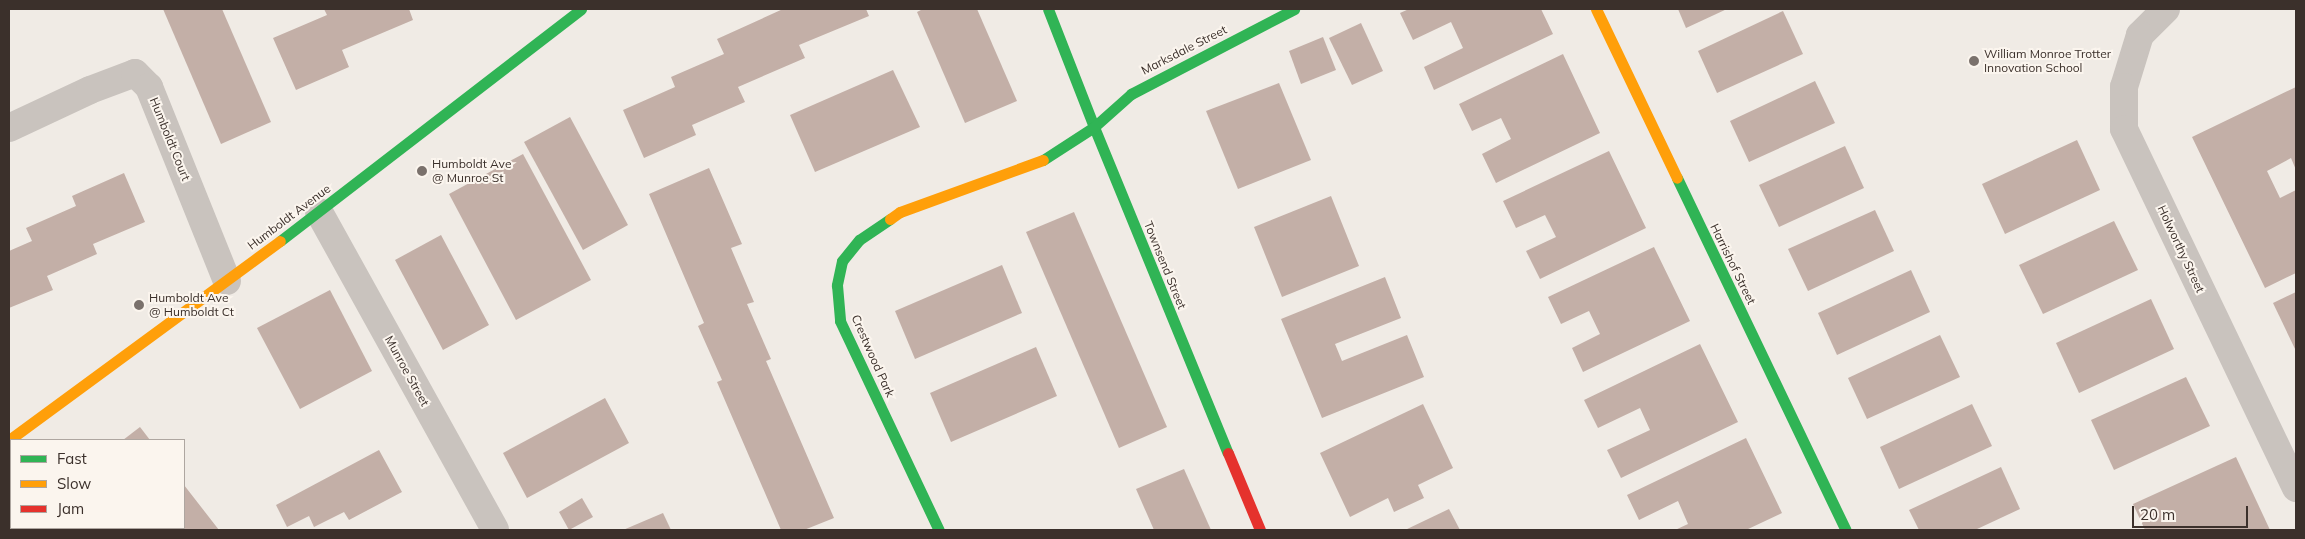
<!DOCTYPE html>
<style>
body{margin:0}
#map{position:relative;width:2305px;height:539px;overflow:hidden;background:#f0ebe5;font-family:Mulish,sans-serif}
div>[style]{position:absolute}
.building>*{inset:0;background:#c3afa7}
.street>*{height:28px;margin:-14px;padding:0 14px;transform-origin:14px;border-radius:14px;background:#c9c3be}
.fast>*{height:11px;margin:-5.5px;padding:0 5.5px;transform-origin:5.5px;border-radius:5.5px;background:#30b455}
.slow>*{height:11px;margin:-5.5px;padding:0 5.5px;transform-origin:5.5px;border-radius:5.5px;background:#ff9f0a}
.jam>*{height:11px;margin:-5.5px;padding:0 5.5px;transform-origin:5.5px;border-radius:5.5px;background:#e5322d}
.dots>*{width:14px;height:14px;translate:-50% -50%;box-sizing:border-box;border:2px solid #fbf5ee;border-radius:50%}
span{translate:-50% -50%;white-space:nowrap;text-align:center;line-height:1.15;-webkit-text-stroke:4px #fbf5ee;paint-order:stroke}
.street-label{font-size:12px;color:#3b302b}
.poi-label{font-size:12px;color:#3b302b}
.left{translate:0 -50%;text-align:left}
.frame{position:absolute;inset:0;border:10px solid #3b302b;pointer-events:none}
.legend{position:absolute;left:10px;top:439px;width:175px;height:90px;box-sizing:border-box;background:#fbf5ee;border:1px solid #aea6a0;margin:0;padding:6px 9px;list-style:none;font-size:15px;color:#3b302b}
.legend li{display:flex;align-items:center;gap:10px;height:25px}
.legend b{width:25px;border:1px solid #aea6a0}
.scale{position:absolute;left:2132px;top:506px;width:116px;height:22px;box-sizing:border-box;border:2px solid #3b302b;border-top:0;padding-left:6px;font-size:15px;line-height:18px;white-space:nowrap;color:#3b302b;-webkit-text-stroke:4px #fbf5ee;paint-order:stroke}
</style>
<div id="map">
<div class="building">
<i style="clip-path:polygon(163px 9px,222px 9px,271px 122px,221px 144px)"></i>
<i style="clip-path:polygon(324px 9px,409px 9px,413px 20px,342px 50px,349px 67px,296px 90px,273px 38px,327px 15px)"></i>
<i style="clip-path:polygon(783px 9px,866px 9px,869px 16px,799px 45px,805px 58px,738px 87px,745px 102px,692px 125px,696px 135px,644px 158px,623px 110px,675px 87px,671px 77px,724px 54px,717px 39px)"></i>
<i style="clip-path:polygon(923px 9px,977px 9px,1017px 101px,965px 123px,917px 12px)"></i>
<i style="clip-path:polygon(1409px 9px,1541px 9px,1553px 34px,1434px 90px,1424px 67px,1463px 48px,1451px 22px,1413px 40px,1400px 13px)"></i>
<i style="clip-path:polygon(1678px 9px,1727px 9px,1686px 28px)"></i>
<i style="clip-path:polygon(1783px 11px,1803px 54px,1717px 93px,1698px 51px)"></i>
<i style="clip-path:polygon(1361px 23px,1383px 71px,1352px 85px,1329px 38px)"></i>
<i style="clip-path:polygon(1323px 37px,1336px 70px,1301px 84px,1289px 51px)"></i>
<i style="clip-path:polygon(1563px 54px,1600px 133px,1496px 183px,1482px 154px,1511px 139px,1501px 118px,1472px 131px,1459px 104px)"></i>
<i style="clip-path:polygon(893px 70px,920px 127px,815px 172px,790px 115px)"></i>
<i style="clip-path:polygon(1815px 81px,1835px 123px,1749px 162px,1730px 121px)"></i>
<i style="clip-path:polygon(1279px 83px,1311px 160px,1238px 189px,1206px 111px)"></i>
<i style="clip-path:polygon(2296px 87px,2296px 170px,2291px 158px,2267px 171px,2280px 198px,2296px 190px,2296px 273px,2265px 288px,2192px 137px)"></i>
<i style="clip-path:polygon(570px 117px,628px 225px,583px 250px,524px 142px)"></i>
<i style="clip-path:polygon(2077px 140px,2100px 190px,2005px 234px,1982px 184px)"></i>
<i style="clip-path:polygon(1845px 146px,1864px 188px,1779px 227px,1759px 185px)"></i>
<i style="clip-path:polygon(1609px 151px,1646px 228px,1540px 279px,1526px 251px,1556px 237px,1545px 215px,1516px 228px,1503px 201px)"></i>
<i style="clip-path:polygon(523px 154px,591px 280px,516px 320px,449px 194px)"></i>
<i style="clip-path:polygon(709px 168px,742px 244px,731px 248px,754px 302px,747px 304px,771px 359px,766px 361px,834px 518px,804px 530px,781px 530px,717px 382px,722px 380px,698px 326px,704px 323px,649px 194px)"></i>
<i style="clip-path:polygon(124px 173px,145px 222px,93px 244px,97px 254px,47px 276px,53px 290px,9px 308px,9px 251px,32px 241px,26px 228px,76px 206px,72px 196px)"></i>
<i style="clip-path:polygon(1331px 196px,1359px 266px,1282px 297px,1254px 227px)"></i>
<i style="clip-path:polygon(1875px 210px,1894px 251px,1808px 291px,1788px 249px)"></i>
<i style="clip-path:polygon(1074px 212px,1167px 427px,1119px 448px,1026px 232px)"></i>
<i style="clip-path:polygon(2114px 221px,2138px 270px,2043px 314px,2019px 265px)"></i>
<i style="clip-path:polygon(441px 235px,489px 325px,443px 350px,395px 260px)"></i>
<i style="clip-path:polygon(1654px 247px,1690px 321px,1583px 372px,1572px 348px,1600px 334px,1589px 311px,1561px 324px,1548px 297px)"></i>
<i style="clip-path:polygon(1002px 265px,1022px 313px,915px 359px,895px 311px)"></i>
<i style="clip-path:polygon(1911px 270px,1930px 312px,1837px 355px,1818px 313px)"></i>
<i style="clip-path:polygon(1385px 277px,1401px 318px,1335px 344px,1342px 361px,1407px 335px,1424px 377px,1322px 418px,1281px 319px)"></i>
<i style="clip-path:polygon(330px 290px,372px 371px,300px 409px,257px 328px)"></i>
<i style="clip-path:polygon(2296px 292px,2296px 351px,2273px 303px)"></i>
<i style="clip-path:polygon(2151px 299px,2174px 349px,2079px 393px,2056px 343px)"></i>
<i style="clip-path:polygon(1940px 335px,1960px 377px,1867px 419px,1848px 378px)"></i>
<i style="clip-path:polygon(1700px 344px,1738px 422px,1621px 478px,1607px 450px,1650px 430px,1640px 408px,1598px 428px,1584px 400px)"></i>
<i style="clip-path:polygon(1036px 347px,1057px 396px,951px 442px,930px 393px)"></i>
<i style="clip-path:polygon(2186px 377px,2210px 426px,2114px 470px,2091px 420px)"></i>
<i style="clip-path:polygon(605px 398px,629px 443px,527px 498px,503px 453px)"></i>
<i style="clip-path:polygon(1423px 404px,1453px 468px,1418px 485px,1424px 498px,1394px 512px,1388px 498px,1350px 517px,1320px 453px)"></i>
<i style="clip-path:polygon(1972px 404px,1992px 446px,1899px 489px,1880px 447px)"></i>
<i style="clip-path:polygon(140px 427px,150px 440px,123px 440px)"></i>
<i style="clip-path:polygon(1746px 438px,1782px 513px,1746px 530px,1675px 530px,1688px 524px,1678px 501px,1639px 520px,1627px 495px)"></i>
<i style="clip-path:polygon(379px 450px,402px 492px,349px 520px,344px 512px,314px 527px,309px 516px,287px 527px,276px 505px)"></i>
<i style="clip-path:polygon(2236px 457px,2270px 530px,2145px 530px,2133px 504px)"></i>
<i style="clip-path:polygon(2001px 467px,2020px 509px,1975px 530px,1919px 530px,1909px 510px)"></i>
<i style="clip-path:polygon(1184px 469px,1211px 530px,1154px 530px,1136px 489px)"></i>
<i style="clip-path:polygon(184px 485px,219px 530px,14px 530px,12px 528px,184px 528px)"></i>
<i style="clip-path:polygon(582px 498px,593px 517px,569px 530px,559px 512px)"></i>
<i style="clip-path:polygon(1449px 509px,1460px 530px,1405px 530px)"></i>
<i style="clip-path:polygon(663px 513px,671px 530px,623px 530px)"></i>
</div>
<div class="street">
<i style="left:2166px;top:9px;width:37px;rotate:135deg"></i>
<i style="left:2140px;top:35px;width:54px;rotate:107.1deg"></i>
<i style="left:2124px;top:87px;width:42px;rotate:90deg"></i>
<i style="left:2124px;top:129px;width:398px;rotate:64.4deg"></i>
<i style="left:9px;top:128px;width:89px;rotate:-25.1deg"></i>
<i style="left:90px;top:90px;width:48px;rotate:-20.7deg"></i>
<i style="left:135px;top:73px;width:20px;rotate:45deg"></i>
<i style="left:149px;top:87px;width:209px;rotate:68.1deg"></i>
<i style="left:319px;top:212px;width:363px;rotate:61deg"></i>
</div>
<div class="fast">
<i style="left:1048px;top:9px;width:127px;rotate:68.7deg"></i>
<i style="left:1094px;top:127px;width:352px;rotate:67.7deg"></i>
<i style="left:1043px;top:160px;width:61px;rotate:-32.9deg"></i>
<i style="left:1094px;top:127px;width:50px;rotate:-41.7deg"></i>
<i style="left:1131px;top:94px;width:184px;rotate:-27.5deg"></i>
<i style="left:1677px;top:178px;width:390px;rotate:64.4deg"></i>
<i style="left:890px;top:219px;width:37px;rotate:146deg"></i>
<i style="left:859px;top:240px;width:27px;rotate:129deg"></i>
<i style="left:842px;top:261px;width:25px;rotate:102deg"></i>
<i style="left:837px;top:285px;width:36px;rotate:85deg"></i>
<i style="left:840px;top:321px;width:231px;rotate:64.7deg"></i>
<i style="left:280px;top:241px;width:380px;rotate:-37.6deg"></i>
</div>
<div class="slow">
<i style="left:1596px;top:9px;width:187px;rotate:64.4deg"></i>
<i style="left:890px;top:219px;width:12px;rotate:-35deg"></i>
<i style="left:900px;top:212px;width:152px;rotate:-20deg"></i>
<i style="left:9px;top:440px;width:336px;rotate:-36.3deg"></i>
</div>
<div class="jam">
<i style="left:1228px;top:453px;width:83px;rotate:67.4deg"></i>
</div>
<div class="dots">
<i style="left:1974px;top:61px;background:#7a716c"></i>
<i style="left:422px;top:171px;background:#7a716c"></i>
<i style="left:139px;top:305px;background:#7a716c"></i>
</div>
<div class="street-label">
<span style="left:1184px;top:50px;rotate:-27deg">Marksdale Street</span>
<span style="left:170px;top:139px;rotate:68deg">Humboldt Court</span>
<span style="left:289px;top:217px;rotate:-37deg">Humboldt Avenue</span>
<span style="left:2181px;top:249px;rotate:65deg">Holworthy Street</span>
<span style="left:1733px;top:264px;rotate:64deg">Harrishof Street</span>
<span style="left:1165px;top:265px;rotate:68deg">Townsend Street</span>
<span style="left:873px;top:356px;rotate:66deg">Crestwood Park</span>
<span style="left:407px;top:371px;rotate:61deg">Munroe Street</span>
</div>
<div class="poi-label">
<span class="left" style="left:1984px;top:61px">William Monroe Trotter<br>Innovation School</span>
<span class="left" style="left:432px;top:171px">Humboldt Ave<br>@ Munroe St</span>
<span class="left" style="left:149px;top:305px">Humboldt Ave<br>@ Humboldt Ct</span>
</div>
<div class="frame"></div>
<ul class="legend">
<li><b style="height:6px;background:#30b455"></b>Fast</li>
<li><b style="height:6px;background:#ff9f0a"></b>Slow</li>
<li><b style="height:6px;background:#e5322d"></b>Jam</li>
</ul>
<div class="scale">20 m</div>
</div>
